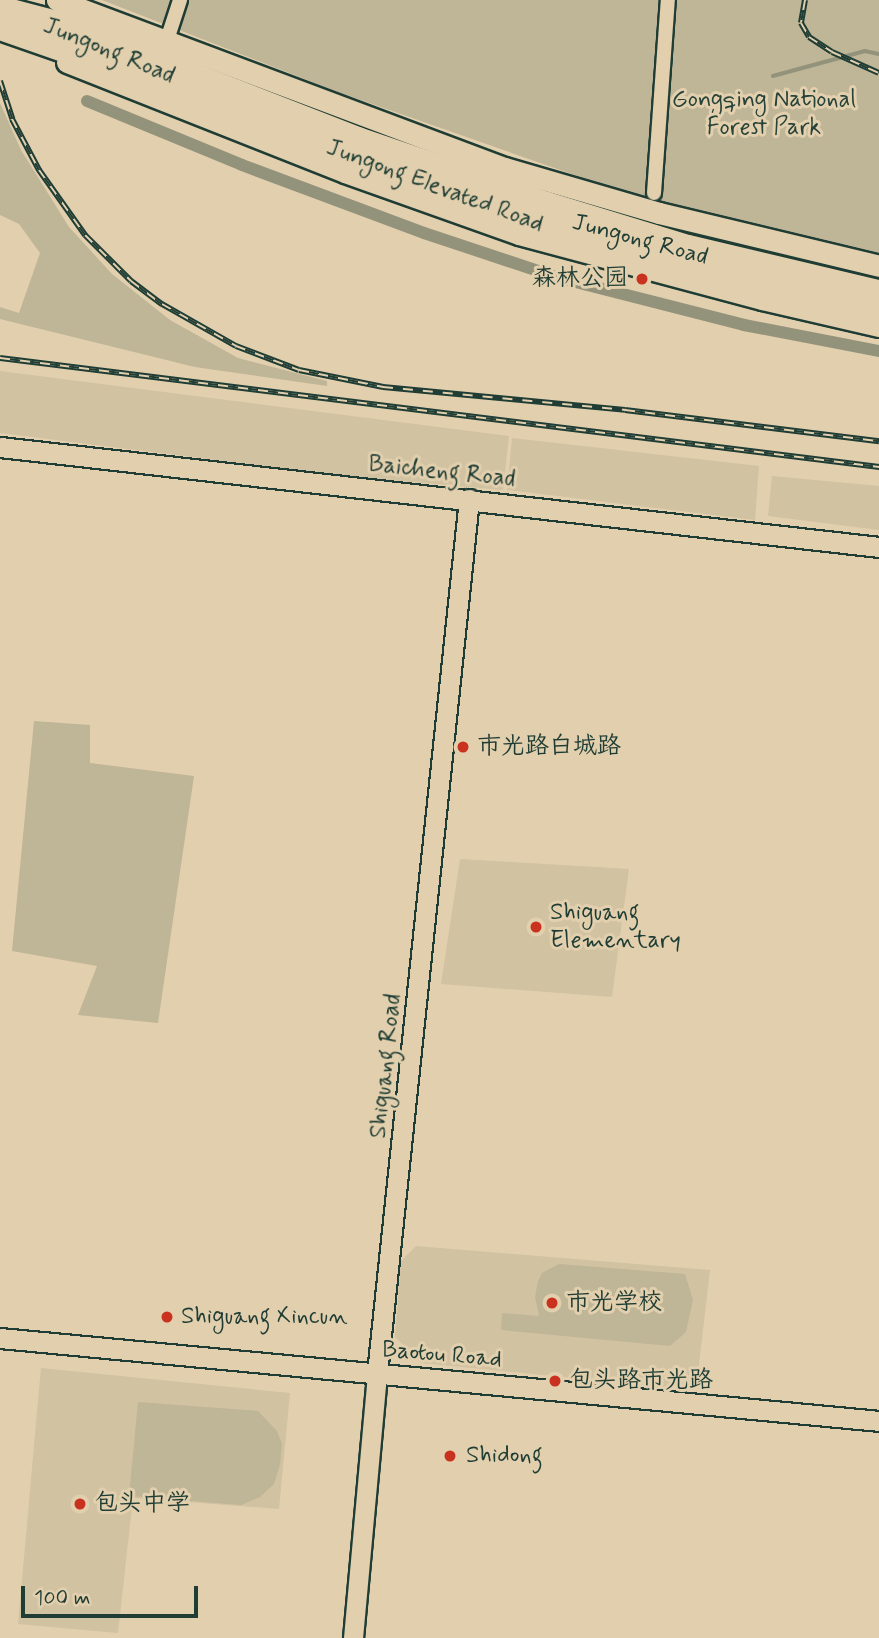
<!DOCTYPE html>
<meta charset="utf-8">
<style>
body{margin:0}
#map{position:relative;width:879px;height:1638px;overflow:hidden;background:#e2cfad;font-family:Mynerve,"LXGW WenKai TC",sans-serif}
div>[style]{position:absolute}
.built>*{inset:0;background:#d1c2a2}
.green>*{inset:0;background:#bfb597}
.stream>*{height:3.5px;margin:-1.75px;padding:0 1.75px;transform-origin:1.75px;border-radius:1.75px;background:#93937b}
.canal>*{height:12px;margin:-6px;padding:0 6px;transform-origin:6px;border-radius:6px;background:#93937b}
.roads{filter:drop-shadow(2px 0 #1f3d34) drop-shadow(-2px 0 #1f3d34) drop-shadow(0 2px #1f3d34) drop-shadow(0 -2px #1f3d34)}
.street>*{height:14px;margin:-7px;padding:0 7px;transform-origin:7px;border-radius:7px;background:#e2cfad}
.secondary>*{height:19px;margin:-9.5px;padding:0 9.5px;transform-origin:9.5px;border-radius:9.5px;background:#e2cfad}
.primary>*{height:21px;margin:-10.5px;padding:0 10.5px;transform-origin:10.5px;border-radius:10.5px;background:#e2cfad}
.highway>*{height:24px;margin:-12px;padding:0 12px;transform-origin:12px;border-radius:12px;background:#e2cfad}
.rail>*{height:6px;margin-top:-3px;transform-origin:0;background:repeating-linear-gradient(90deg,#e2cfad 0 10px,#1f3d34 0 20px);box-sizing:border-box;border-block:2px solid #1f3d34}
.dots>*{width:19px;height:19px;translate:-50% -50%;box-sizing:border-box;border:4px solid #e2cfad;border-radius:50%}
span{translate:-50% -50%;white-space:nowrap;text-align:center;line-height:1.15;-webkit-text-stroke:6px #e2cfad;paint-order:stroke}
.street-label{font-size:24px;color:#1f3d34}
.park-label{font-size:24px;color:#274339}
.poi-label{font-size:24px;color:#1f3d34}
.right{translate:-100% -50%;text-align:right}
.left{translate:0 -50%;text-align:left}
.scale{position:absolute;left:21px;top:1586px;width:177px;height:32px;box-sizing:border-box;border:4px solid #1f3d34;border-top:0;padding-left:9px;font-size:21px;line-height:24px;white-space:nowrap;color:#1f3d34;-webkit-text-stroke:5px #e2cfad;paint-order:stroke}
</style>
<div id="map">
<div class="built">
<i style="clip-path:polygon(0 371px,509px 436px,503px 490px,345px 476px,0 433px)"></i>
<i style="clip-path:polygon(512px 438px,759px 466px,755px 520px,507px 490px)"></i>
<i style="clip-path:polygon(772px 476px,879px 486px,879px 530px,768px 516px)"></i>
<i style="clip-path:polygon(460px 859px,629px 869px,612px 997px,441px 984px)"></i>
<i style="clip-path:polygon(416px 1246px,710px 1270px,696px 1390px,421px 1363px,395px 1337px,401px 1261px)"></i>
<i style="clip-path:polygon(41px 1368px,290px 1393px,279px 1509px,133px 1498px,118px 1633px,18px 1624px)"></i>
</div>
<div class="green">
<i style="clip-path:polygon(102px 0,879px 0,879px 257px,643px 199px,338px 92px)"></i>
<i style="clip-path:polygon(0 103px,21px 150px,69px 227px,112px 274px,170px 320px,238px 358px,327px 381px,327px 386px,195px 367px,0 319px,0 307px,19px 313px,40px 253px,19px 224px,0 215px)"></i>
<i style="clip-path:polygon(34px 721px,90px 725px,90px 763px,194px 776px,158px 1023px,78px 1015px,97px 966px,12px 951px)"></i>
<i style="clip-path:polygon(559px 1264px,685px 1274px,693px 1300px,686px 1332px,670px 1346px,501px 1330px,502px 1313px,539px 1316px,535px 1297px,538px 1281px,542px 1273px)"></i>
<i style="clip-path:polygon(138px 1402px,258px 1411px,277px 1431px,282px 1444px,280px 1464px,274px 1484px,260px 1497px,241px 1505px,129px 1496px)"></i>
</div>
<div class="stream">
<i style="left:773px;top:76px;width:95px;rotate:-15.2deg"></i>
<i style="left:865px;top:51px;width:14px;rotate:12deg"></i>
</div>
<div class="canal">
<i style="left:87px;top:101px;width:168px;rotate:22.4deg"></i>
<i style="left:242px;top:165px;width:194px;rotate:20.5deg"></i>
<i style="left:424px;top:233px;width:139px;rotate:18.4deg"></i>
<i style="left:556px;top:277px;width:194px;rotate:14.3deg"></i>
<i style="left:744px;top:325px;width:137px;rotate:10.9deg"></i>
</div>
<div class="roads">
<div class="street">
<i style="left:167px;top:40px;width:42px;rotate:-72deg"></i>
<i style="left:654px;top:193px;width:194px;rotate:-85.9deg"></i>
</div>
<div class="secondary">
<i style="left:0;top:447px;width:885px;rotate:6.49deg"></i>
<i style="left:0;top:1338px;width:883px;rotate:5.39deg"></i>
<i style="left:353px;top:1638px;width:266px;rotate:-84.8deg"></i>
<i style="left:377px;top:1373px;width:879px;rotate:-83.99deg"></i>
</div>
<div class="primary">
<i style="left:57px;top:0;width:478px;rotate:20.6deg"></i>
<i style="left:505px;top:168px;width:160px;rotate:16.3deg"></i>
<i style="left:659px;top:213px;width:226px;rotate:13.5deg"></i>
<i style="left:67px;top:62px;width:299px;rotate:21.6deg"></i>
<i style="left:345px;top:172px;width:185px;rotate:19.6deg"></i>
<i style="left:519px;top:234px;width:252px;rotate:15deg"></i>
<i style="left:762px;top:299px;width:120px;rotate:13deg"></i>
</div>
<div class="highway">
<i style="left:0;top:8px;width:70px;rotate:14.8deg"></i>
<i style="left:68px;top:26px;width:311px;rotate:21.3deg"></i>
<i style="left:358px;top:139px;width:200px;rotate:19deg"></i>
<i style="left:547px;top:204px;width:147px;rotate:17deg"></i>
<i style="left:688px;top:247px;width:196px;rotate:13.3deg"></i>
<i style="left:0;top:28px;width:225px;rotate:19.2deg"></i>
<i style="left:212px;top:102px;width:178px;rotate:21.4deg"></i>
<i style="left:378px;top:167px;width:176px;rotate:20deg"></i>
<i style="left:543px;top:227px;width:196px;rotate:15.4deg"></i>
<i style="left:732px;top:279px;width:151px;rotate:13deg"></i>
</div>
</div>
<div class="rail">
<i style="left:805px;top:0;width:23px;rotate:100deg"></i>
<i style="left:801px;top:23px;width:16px;rotate:60deg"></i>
<i style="left:809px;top:37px;width:27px;rotate:33deg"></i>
<i style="left:832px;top:52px;width:51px;rotate:24.1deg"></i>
<i style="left:0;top:81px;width:40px;rotate:72deg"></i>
<i style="left:12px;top:119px;width:58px;rotate:62.1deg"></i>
<i style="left:39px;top:170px;width:80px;rotate:54.7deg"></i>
<i style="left:85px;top:235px;width:65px;rotate:45deg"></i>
<i style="left:131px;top:281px;width:39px;rotate:37deg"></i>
<i style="left:162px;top:304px;width:85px;rotate:29.6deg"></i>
<i style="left:236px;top:346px;width:67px;rotate:20.9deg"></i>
<i style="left:299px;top:370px;width:86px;rotate:11.4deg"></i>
<i style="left:383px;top:387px;width:243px;rotate:5.4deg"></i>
<i style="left:625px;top:410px;width:256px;rotate:7deg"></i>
<i style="left:0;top:358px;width:886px;rotate:7.07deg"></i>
</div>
<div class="dots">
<i style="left:642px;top:279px;background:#c8321e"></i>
<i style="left:463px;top:747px;background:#c8321e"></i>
<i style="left:536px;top:927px;background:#c8321e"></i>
<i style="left:552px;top:1303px;background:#c8321e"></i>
<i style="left:167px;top:1317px;background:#c8321e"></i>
<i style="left:555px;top:1381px;background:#c8321e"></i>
<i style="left:450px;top:1456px;background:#c8321e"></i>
<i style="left:80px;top:1504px;background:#c8321e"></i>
</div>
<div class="street-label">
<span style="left:109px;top:51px;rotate:22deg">Jungong Road</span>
<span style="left:435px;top:186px;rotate:20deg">Jungong Elevated Road</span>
<span style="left:640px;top:240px;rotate:15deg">Jungong Road</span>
<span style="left:442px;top:472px;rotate:6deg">Baicheng Road</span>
<span style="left:386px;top:1066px;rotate:-84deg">Shiguang Road</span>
<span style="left:442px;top:1355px;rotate:5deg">Baotou Road</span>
</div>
<div class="park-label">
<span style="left:764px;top:114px">Gongqing National<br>Forest Park</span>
</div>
<div class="poi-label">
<span class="right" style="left:628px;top:279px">森林公园</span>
<span class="left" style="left:477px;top:747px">市光路白城路</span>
<span class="left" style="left:550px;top:927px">Shiguang<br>Elementary</span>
<span class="left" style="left:566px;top:1303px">市光学校</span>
<span class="left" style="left:181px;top:1317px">Shiguang Xincun</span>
<span class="left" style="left:569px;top:1381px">包头路市光路</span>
<span class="left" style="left:466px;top:1456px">Shidong</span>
<span class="left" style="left:94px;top:1504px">包头中学</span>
</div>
<div class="scale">100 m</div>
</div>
